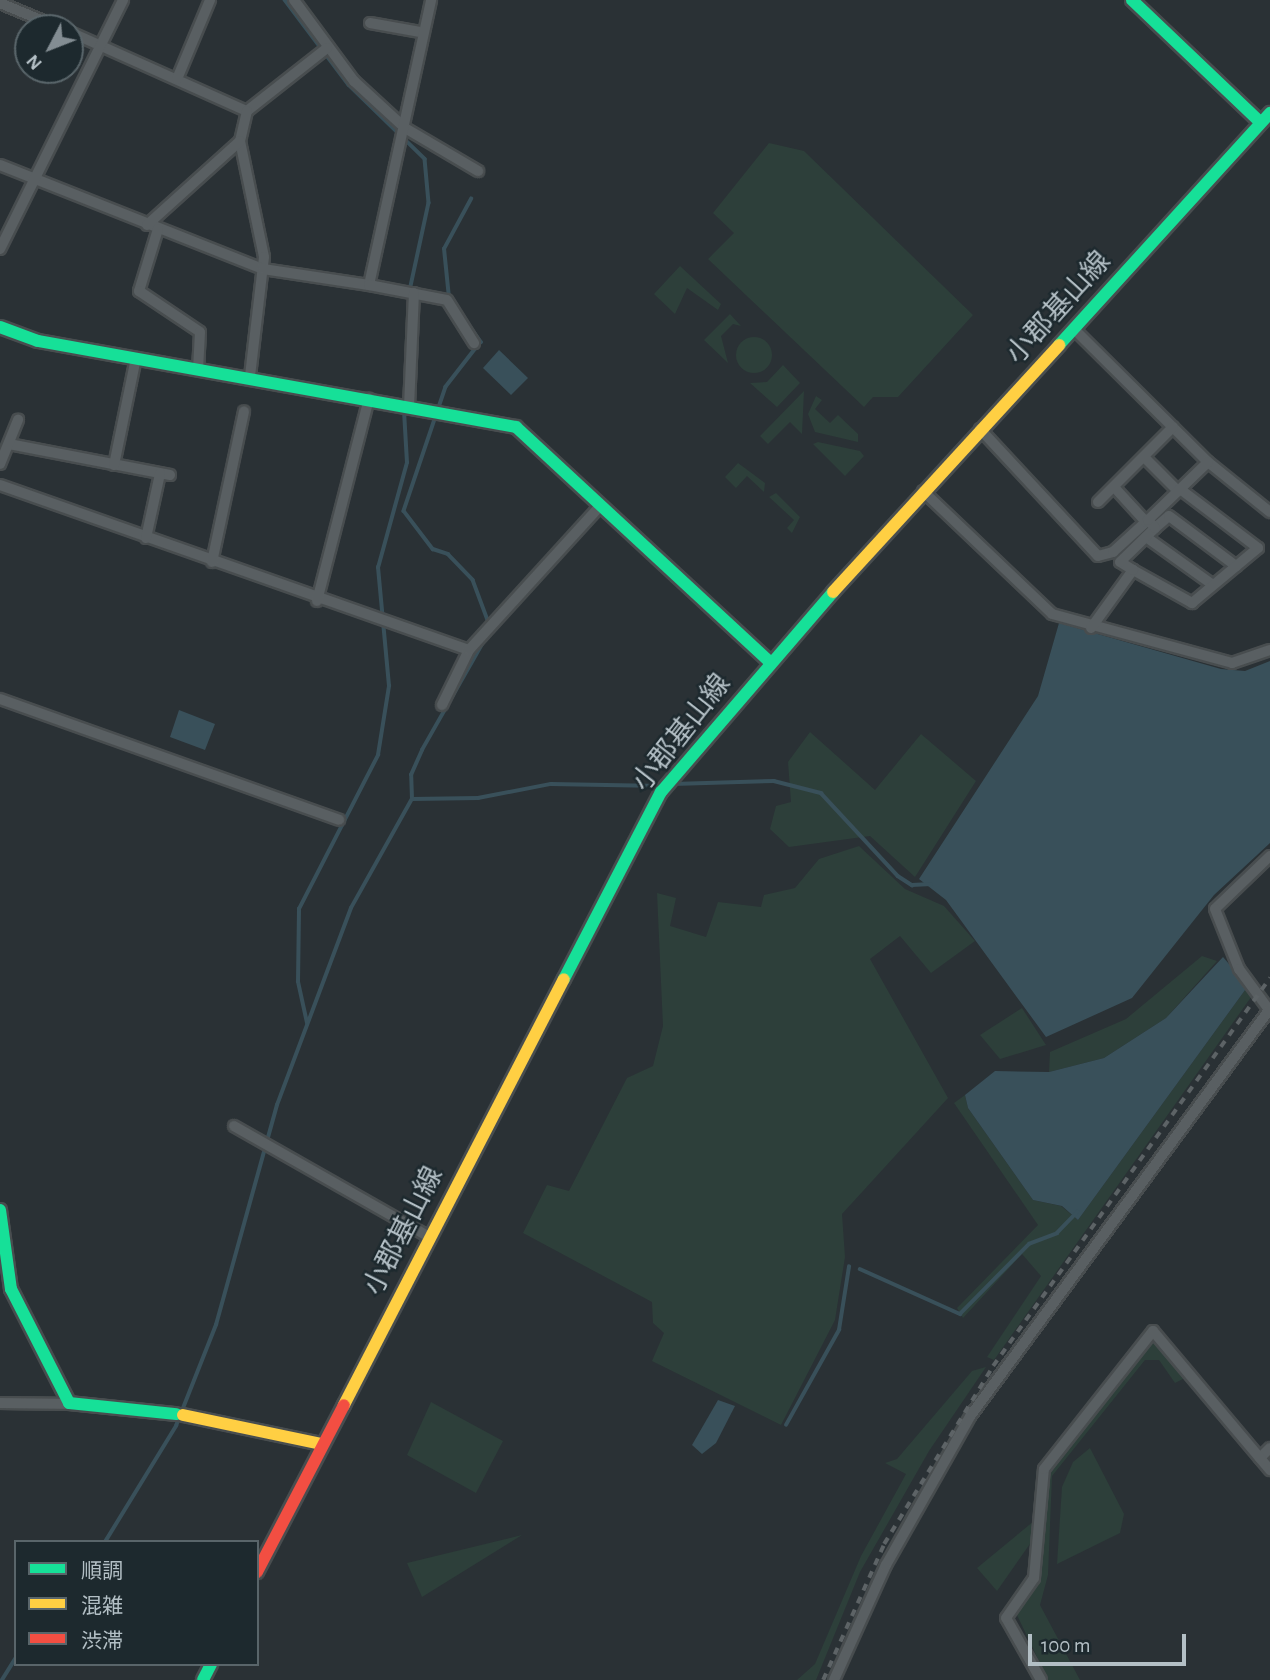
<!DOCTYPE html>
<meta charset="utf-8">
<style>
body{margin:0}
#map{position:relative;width:1270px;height:1680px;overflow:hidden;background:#2a3135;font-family:"Alegreya Sans","Noto Sans JP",sans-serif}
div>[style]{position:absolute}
.green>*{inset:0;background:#2d3f3a}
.round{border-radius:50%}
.water>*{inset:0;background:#39505a}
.stream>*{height:3.5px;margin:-1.75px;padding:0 1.75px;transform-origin:1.75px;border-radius:1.75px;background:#39505a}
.roads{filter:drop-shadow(2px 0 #484d4f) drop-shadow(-2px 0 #484d4f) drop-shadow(0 2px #484d4f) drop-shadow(0 -2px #484d4f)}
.street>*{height:10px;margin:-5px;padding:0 5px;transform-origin:5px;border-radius:5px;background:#595f62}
.fast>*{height:12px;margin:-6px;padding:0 6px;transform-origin:6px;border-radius:6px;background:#16e098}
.slow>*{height:12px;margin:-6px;padding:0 6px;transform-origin:6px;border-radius:6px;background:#ffcf43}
.jam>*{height:12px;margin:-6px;padding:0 6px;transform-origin:6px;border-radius:6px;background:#f24e42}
.rail>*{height:3.5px;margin-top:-1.75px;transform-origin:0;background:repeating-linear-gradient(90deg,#5d6366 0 7px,transparent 0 14px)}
span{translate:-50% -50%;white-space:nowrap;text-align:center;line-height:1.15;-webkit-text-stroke:5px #1d292e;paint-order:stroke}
.street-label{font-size:28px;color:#b3bfc5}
.legend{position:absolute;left:14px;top:1540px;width:245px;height:126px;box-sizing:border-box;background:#1d292e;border:2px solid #59656a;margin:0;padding:9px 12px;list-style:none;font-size:21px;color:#b3bfc5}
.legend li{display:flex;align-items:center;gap:14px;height:35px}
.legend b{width:35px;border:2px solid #59656a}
.north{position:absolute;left:14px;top:14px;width:70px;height:70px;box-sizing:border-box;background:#1d292e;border:2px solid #59656a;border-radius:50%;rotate:228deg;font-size:19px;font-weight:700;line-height:28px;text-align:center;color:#b3bfc5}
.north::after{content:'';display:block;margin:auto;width:24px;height:32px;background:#838d93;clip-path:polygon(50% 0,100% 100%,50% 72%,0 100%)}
.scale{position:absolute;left:1028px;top:1634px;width:158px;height:32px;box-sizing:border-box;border:4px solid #b3bfc5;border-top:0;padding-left:9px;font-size:21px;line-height:24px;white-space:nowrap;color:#b3bfc5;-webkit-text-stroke:5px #1d292e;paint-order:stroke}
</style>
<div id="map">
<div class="green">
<i style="clip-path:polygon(769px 143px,804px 151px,973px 315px,898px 397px,873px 397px,864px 407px,708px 259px,734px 233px,713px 213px)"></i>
<i style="clip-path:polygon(680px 266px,721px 304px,718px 310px,687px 288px,675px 314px,654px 294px)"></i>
<i style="clip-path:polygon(730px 314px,741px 326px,733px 324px,721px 336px,728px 363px,704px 340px)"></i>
<i class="round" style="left:736px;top:337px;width:36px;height:36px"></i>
<i style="clip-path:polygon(783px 365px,800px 383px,777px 407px,750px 383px,767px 382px)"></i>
<i style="clip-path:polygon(804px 391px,802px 434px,790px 422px,768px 444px,760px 436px)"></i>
<i style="clip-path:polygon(816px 396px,822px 400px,815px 409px,830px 423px,838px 415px,858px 434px,858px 442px,815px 432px,808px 414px)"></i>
<i style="clip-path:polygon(818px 442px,860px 451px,864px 456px,845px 476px,813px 444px)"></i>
<i style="clip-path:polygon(738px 463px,765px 483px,764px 492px,747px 476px,736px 488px,725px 477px)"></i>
<i style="clip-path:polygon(776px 493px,800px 517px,792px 533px,787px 528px,794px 520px,769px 497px)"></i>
<i style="clip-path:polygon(810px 732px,875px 790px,921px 734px,976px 781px,915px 877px,870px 836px,789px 847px,770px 829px,776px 806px,791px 802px,788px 762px)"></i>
<i style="clip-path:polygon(859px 846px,905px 889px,944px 906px,975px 941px,931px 973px,900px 936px,870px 959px,948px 1098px,842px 1214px,845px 1257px,835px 1320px,781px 1425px,652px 1361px,664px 1333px,653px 1323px,652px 1302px,523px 1233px,547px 1185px,569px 1191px,627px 1078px,653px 1066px,663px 1026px,657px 893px,676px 898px,670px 926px,706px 937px,718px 902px,761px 907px,764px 895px,795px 888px,819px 859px)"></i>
<i style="clip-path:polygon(1202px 956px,1217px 961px,1166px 1018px,1104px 1058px,1049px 1072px,1050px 1052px,1126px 1019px)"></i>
<i style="clip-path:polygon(1248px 986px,1254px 993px,994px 1360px,987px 1357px,1041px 1276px,1022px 1254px,963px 1318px,957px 1308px,1038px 1225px,954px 1103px,965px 1095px,968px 1108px,1033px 1200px,1061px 1206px,1078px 1220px)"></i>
<i style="clip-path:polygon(1022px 1008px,1046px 1045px,1000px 1059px,980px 1035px)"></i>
<i style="clip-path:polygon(1153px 1342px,1160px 1343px,1252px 1459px,1185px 1378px,1175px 1383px,1159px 1360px,1145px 1360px,1052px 1476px,1048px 1575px,1040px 1605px,1080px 1680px,1048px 1680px,1016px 1613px,1039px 1577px,1047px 1474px)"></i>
<i style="clip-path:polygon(986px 1367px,929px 1451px,860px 1572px,816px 1680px,797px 1680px,815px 1664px,861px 1556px,906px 1474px,885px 1463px,897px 1459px,972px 1371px)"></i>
<i style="clip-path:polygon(431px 1402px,503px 1441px,476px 1493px,407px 1455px)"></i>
<i style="clip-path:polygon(1090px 1448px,1124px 1514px,1120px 1533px,1057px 1564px,1062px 1487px,1073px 1462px)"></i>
<i style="clip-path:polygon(1034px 1521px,1032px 1541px,997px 1591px,977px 1568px)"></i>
<i style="clip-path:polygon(522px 1535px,422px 1597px,407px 1563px)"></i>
</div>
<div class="water">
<i style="clip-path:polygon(499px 350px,528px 378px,511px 395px,483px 368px)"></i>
<i style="clip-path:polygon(1059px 623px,1221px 669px,1245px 671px,1270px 661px,1270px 843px,1214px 895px,1132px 998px,1046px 1037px,946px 900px,919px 879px,1038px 696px)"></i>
<i style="clip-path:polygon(179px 710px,215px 724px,205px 750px,170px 737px)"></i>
<i style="clip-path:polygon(1223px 957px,1248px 986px,1078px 1220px,1062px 1206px,1033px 1200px,968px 1108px,965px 1095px,995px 1071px,1049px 1072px,1104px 1058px,1166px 1018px)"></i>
<i style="clip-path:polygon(718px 1400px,735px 1406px,716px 1443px,702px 1454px,692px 1445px)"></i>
</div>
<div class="stream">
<i style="left:285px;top:0;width:106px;rotate:53deg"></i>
<i style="left:349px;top:85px;width:106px;rotate:44.2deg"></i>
<i style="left:425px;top:159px;width:44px;rotate:84.8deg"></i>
<i style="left:429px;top:203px;width:90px;rotate:102.2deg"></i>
<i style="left:449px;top:298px;width:49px;rotate:-95.8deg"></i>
<i style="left:444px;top:249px;width:57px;rotate:-61.6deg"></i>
<i style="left:466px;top:321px;width:26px;rotate:54deg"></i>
<i style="left:481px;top:342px;width:57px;rotate:127.9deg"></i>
<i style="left:446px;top:387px;width:131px;rotate:108.7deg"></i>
<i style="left:404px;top:511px;width:48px;rotate:52.7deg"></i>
<i style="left:433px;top:549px;width:16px;rotate:18deg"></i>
<i style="left:448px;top:554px;width:36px;rotate:46deg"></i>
<i style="left:473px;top:580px;width:46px;rotate:69.6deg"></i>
<i style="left:673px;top:784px;width:101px;rotate:-1.7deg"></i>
<i style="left:774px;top:781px;width:49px;rotate:14.3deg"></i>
<i style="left:821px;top:793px;width:113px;rotate:47.1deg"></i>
<i style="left:898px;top:876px;width:17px;rotate:33deg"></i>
<i style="left:912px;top:885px;width:19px;rotate:-3deg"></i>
<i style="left:412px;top:799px;width:66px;rotate:-0.9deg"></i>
<i style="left:478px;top:798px;width:74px;rotate:-10.9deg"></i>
<i style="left:551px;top:784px;width:111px;rotate:1deg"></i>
<i style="left:307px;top:1023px;width:42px;rotate:-102.4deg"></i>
<i style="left:298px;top:982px;width:73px;rotate:-89.2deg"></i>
<i style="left:299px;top:909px;width:173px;rotate:-62.8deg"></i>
<i style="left:378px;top:755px;width:70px;rotate:-80.9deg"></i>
<i style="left:389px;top:686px;width:119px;rotate:-95.3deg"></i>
<i style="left:378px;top:568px;width:109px;rotate:-74.6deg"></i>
<i style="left:407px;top:463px;width:52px;rotate:-93.3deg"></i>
<i style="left:860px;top:1269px;width:110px;rotate:24.2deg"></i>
<i style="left:960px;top:1314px;width:98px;rotate:-45.4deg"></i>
<i style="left:1029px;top:1244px;width:30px;rotate:-21deg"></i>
<i style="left:1057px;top:1233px;width:29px;rotate:-46deg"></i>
<i style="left:786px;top:1425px;width:109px;rotate:-60.8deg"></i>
<i style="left:839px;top:1330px;width:64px;rotate:-81deg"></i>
<i style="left:105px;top:1542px;width:136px;rotate:-58.5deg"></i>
<i style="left:176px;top:1426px;width:109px;rotate:-68.4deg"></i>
<i style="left:216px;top:1325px;width:228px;rotate:-74.5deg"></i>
<i style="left:277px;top:1105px;width:210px;rotate:-69.4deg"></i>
<i style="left:351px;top:908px;width:125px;rotate:-60.8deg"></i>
<i style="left:412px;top:799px;width:24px;rotate:-92deg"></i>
<i style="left:411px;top:775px;width:27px;rotate:-66deg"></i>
<i style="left:422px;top:750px;width:133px;rotate:-60.4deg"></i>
<i style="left:2px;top:1680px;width:26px;rotate:-58deg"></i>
</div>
<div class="roads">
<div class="street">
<i style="left:294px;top:0;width:101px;rotate:53.5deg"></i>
<i style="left:354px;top:81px;width:69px;rotate:42.7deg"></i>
<i style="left:405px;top:128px;width:85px;rotate:30.5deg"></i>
<i style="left:0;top:3px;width:65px;rotate:22.6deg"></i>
<i style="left:370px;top:23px;width:51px;rotate:10.2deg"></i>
<i style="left:70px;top:32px;width:194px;rotate:24.1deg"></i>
<i style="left:247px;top:111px;width:102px;rotate:-38.2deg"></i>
<i style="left:177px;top:79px;width:86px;rotate:-67.3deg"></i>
<i style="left:247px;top:111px;width:31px;rotate:103deg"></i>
<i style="left:240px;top:141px;width:118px;rotate:78.3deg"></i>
<i style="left:264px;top:257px;width:121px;rotate:96.7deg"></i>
<i style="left:0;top:165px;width:283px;rotate:21.6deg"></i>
<i style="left:263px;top:269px;width:107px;rotate:8.6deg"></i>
<i style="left:369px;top:285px;width:292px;rotate:-77.7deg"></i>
<i style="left:147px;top:225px;width:125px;rotate:-42.1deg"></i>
<i style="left:158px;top:229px;width:65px;rotate:107deg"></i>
<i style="left:139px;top:291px;width:73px;rotate:33.9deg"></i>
<i style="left:200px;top:332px;width:36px;rotate:93deg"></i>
<i style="left:0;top:249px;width:278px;rotate:-63.7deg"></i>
<i style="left:369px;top:285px;width:79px;rotate:10.9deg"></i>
<i style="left:447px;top:300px;width:51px;rotate:57.9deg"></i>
<i style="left:1075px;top:330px;width:187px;rotate:44.8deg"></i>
<i style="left:1208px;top:462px;width:80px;rotate:38.9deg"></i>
<i style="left:409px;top:407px;width:114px;rotate:-87.5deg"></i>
<i style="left:980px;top:429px;width:173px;rotate:47.1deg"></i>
<i style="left:1098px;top:556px;width:16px;rotate:-15deg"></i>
<i style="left:1113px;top:552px;width:47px;rotate:-42.4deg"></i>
<i style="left:9px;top:444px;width:164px;rotate:10.9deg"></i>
<i style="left:1144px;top:457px;width:48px;rotate:45deg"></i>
<i style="left:0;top:464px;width:48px;rotate:-67.8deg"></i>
<i style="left:114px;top:465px;width:109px;rotate:-78.4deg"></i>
<i style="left:0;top:485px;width:497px;rotate:19.4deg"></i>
<i style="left:1114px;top:487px;width:47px;rotate:47.6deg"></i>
<i style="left:923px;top:491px;width:178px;rotate:43.6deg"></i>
<i style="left:1052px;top:614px;width:187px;rotate:15.2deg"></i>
<i style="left:1232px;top:663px;width:40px;rotate:-18.9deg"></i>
<i style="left:1098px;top:502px;width:106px;rotate:-45deg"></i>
<i style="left:1155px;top:528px;width:18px;rotate:-41deg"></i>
<i style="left:1169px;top:516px;width:84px;rotate:36.7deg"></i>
<i style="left:1146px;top:537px;width:82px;rotate:35.6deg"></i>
<i style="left:146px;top:538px;width:66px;rotate:-77.7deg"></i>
<i style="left:212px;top:562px;width:154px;rotate:-78deg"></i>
<i style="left:1133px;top:570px;width:68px;rotate:29.2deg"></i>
<i style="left:1192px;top:603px;width:86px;rotate:-39.8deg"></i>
<i style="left:1258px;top:548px;width:98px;rotate:-142.9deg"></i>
<i style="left:317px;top:601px;width:209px;rotate:-75.6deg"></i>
<i style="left:1091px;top:628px;width:72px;rotate:-54.1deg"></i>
<i style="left:1133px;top:570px;width:15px;rotate:-148deg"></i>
<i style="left:1120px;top:562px;width:49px;rotate:-44.2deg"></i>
<i style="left:1155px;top:528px;width:11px;rotate:-131deg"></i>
<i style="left:1148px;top:520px;width:83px;rotate:-44deg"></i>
<i style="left:0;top:699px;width:360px;rotate:19.6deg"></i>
<i style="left:442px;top:705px;width:61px;rotate:-63.9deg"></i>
<i style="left:469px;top:650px;width:195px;rotate:-47.7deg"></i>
<i style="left:1270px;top:856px;width:76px;rotate:136.1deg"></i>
<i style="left:1215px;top:909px;width:65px;rotate:68.2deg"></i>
<i style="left:1239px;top:969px;width:52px;rotate:53.6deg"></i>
<i style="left:234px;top:1126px;width:224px;rotate:29.6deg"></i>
<i style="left:0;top:1403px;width:73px;rotate:0.8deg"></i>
<i style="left:1260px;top:1458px;width:14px;rotate:-45deg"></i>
<i style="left:834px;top:1680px;width:126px;rotate:-65.7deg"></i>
<i style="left:886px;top:1565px;width:172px;rotate:-60.5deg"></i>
<i style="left:971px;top:1415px;width:503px;rotate:-53.65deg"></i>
<i style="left:1041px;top:1680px;width:71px;rotate:-119.4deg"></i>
<i style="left:1006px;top:1618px;width:49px;rotate:-55deg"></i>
<i style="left:1034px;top:1578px;width:109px;rotate:-84.8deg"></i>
<i style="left:1044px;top:1469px;width:176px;rotate:-51.7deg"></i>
<i style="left:1153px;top:1331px;width:182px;rotate:49.9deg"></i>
</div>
<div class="fast">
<i style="left:1132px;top:0;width:177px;rotate:43.6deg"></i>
<i style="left:0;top:327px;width:40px;rotate:20.2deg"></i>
<i style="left:38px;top:341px;width:486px;rotate:10.2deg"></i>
<i style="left:516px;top:427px;width:346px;rotate:42.8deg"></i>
<i style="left:1059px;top:345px;width:314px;rotate:-47.7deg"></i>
<i style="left:564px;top:979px;width:211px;rotate:-62.6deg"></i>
<i style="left:661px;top:792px;width:264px;rotate:-49.3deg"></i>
<i style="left:0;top:1210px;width:80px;rotate:82.1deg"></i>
<i style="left:11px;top:1289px;width:128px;rotate:63deg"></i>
<i style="left:69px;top:1403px;width:108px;rotate:5.9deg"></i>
<i style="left:203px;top:1680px;width:18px;rotate:-63deg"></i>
</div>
<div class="slow">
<i style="left:833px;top:592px;width:335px;rotate:-47.5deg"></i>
<i style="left:344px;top:1405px;width:479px;rotate:-62.7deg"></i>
<i style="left:183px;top:1415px;width:142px;rotate:11.8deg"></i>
</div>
<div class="jam">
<i style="left:257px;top:1572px;width:188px;rotate:-62.5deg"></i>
</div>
</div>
<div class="rail">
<i style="left:823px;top:1680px;width:149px;rotate:-65.8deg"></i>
<i style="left:884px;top:1544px;width:209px;rotate:-58.5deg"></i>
<i style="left:993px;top:1366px;width:477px;rotate:-54.5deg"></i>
</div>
<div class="street-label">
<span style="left:1059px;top:308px;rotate:-48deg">小郡基山線</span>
<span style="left:682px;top:733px;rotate:-52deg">小郡基山線</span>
<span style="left:404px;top:1231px;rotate:-63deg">小郡基山線</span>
</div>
<ul class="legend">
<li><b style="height:9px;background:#16e098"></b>順調</li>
<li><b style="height:9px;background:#ffcf43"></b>混雑</li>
<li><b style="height:9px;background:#f24e42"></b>渋滞</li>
</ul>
<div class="north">N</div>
<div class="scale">100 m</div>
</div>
